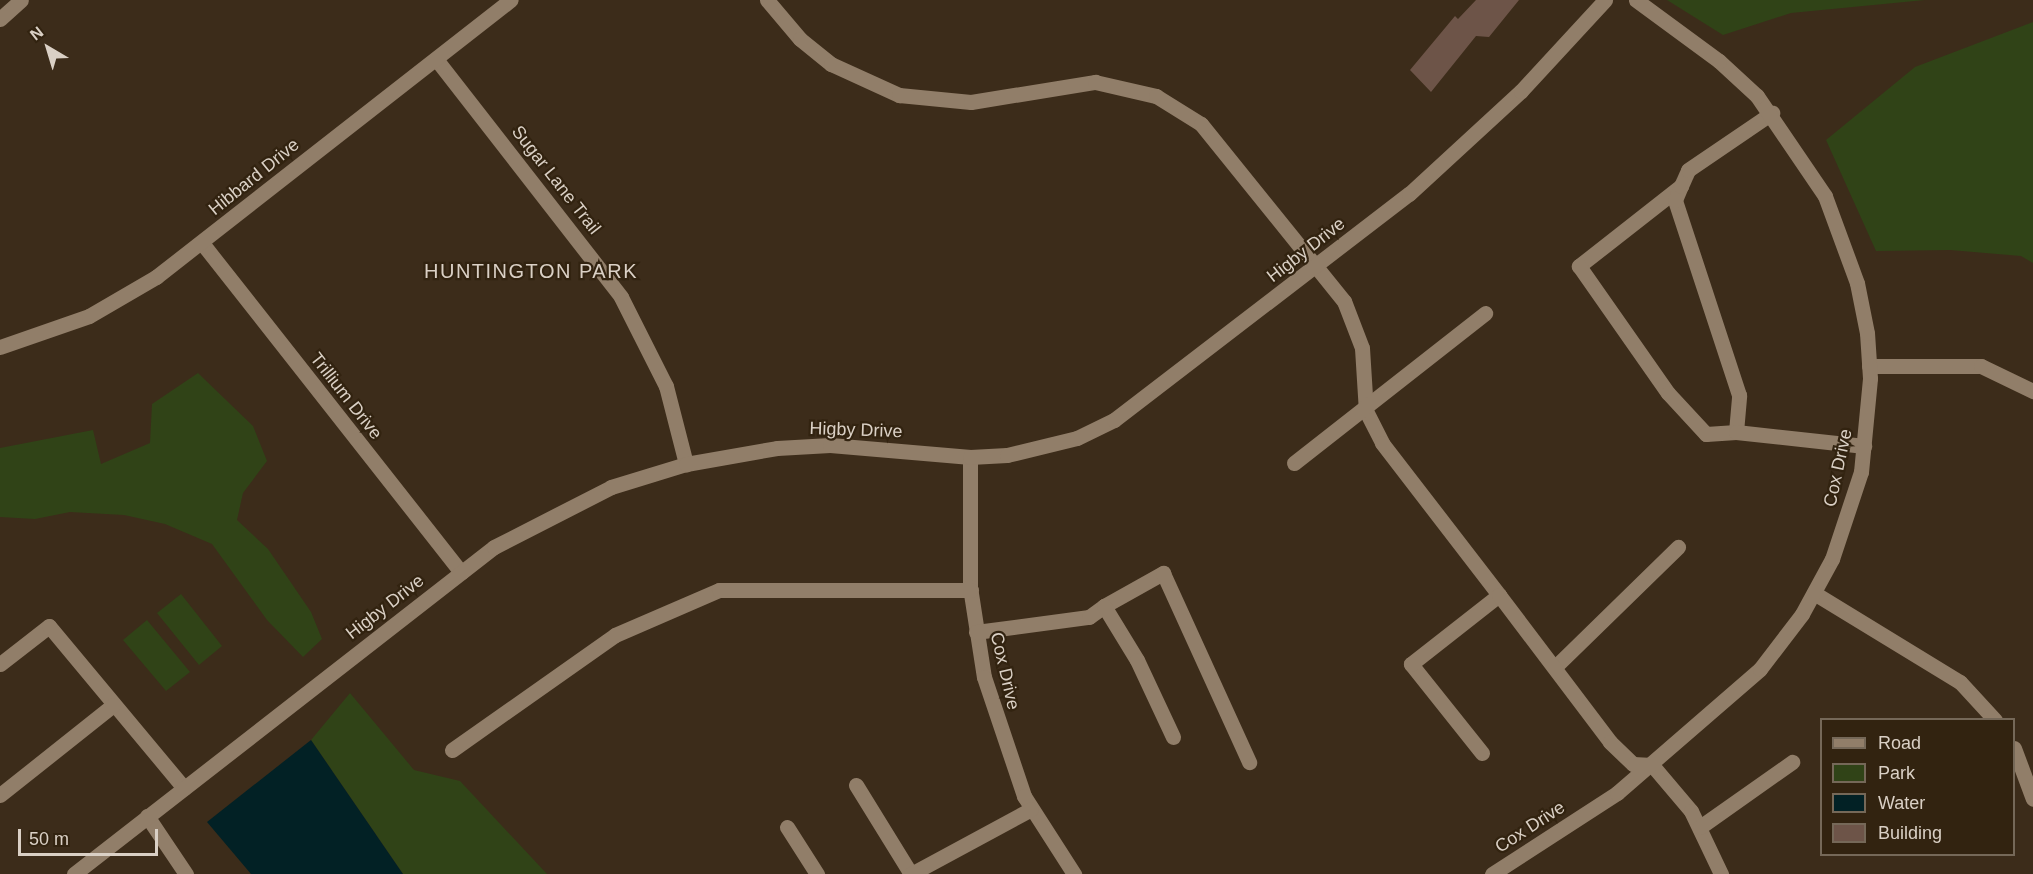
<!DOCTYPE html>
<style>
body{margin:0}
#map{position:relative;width:2033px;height:874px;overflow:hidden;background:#3c2c1a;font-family:Helvetica,sans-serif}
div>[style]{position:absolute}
.green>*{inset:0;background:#304317}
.water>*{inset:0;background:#022125}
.building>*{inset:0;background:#6d5448}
.minor>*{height:15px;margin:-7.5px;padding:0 7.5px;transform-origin:7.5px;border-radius:7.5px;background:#917e69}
span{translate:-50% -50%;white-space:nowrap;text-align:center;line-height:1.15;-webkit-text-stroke:4.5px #322310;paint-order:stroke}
.street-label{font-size:18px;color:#dad0c5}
.neighbourhood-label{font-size:20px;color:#dad0c5;letter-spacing:1.5px}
.legend{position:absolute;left:1820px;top:718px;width:195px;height:138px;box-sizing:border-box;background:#322310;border:2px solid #756858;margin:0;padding:8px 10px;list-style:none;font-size:18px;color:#dad0c5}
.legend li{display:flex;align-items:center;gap:12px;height:30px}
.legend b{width:30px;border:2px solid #756858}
.north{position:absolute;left:18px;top:18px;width:60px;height:60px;-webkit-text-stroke:4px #322310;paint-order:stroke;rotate:322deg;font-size:16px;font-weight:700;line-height:24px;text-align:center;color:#dad0c5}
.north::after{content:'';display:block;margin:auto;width:21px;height:27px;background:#dad0c5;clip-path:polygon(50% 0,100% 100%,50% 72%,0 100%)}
.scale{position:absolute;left:18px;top:829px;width:140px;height:27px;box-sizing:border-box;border:3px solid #dad0c5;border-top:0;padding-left:8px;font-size:18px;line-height:21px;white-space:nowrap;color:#dad0c5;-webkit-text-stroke:4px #322310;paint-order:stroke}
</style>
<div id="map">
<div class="green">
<i style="clip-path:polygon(1667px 0,1925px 0,1791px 13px,1723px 35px)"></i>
<i style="clip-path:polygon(2033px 22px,2033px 263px,2021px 256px,1950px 250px,1876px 251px,1826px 140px,1915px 67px)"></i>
<i style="clip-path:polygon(198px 373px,253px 426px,267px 461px,243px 493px,237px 520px,268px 549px,311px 612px,322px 639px,303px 657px,267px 620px,212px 544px,165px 524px,124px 515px,70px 512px,35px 519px,0 517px,0 448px,93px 430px,101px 464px,150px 443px,152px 404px)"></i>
<i style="clip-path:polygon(181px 594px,222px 646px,199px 665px,157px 613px)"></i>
<i style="clip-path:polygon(147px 620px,190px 672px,166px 691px,123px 640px)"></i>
<i style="clip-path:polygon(350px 693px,414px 770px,460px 781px,547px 874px,403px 874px,311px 740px)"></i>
</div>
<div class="water">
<i style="clip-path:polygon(311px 740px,403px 874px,251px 874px,207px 822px)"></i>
</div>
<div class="building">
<i style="clip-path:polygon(1476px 0,1519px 0,1489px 37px,1476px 36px,1431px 92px,1410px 70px,1455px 16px,1458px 19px)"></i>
</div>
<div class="minor">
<i style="left:767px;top:0;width:51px;rotate:49.8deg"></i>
<i style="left:800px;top:39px;width:40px;rotate:39deg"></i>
<i style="left:831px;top:64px;width:75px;rotate:24.5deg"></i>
<i style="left:899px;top:95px;width:72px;rotate:5.6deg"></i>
<i style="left:971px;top:102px;width:126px;rotate:-9.2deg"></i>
<i style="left:1095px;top:82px;width:63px;rotate:12.9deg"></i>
<i style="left:1156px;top:96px;width:53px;rotate:31.9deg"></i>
<i style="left:1201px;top:124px;width:228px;rotate:51.1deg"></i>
<i style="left:1344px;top:301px;width:50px;rotate:69deg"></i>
<i style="left:1362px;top:348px;width:63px;rotate:86.4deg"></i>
<i style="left:1366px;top:411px;width:36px;rotate:63deg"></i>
<i style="left:1382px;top:443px;width:192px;rotate:52.4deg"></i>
<i style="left:0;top:19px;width:28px;rotate:-42deg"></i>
<i style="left:436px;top:59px;width:301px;rotate:52.1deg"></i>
<i style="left:621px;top:297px;width:100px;rotate:63.2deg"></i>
<i style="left:666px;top:386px;width:81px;rotate:75.6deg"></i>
<i style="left:1681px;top:186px;width:130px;rotate:141.9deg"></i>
<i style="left:1579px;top:266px;width:155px;rotate:55deg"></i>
<i style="left:1668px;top:393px;width:56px;rotate:47.2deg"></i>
<i style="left:1706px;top:434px;width:30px;rotate:-4deg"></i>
<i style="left:1736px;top:432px;width:37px;rotate:-85deg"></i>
<i style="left:1739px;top:395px;width:205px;rotate:-108.2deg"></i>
<i style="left:1675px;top:200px;width:15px;rotate:-67deg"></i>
<i style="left:1681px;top:186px;width:17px;rotate:-66deg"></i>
<i style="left:1688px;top:170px;width:102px;rotate:-34.2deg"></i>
<i style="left:202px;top:243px;width:419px;rotate:51.8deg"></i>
<i style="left:0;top:347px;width:94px;rotate:-19.2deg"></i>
<i style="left:89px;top:316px;width:78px;rotate:-30.2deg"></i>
<i style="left:156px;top:277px;width:450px;rotate:-38deg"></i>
<i style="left:1869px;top:366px;width:112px"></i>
<i style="left:1981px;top:366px;width:58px;rotate:25.7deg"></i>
<i style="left:1736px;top:432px;width:129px;rotate:6.2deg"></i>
<i style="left:970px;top:457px;width:130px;rotate:90deg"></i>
<i style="left:970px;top:587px;width:91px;rotate:81.2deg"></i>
<i style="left:984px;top:677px;width:126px;rotate:71.4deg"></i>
<i style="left:1024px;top:796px;width:93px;rotate:57.3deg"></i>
<i style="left:1294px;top:463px;width:243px;rotate:-38.1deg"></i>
<i style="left:1814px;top:593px;width:171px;rotate:31.4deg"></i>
<i style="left:1960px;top:682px;width:52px;rotate:47.4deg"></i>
<i style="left:1104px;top:606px;width:68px;rotate:-29.2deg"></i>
<i style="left:1163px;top:573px;width:208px;rotate:65.5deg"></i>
<i style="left:976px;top:632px;width:114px;rotate:-7.6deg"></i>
<i style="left:1089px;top:617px;width:19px;rotate:-36deg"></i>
<i style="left:1104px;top:606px;width:63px;rotate:58.6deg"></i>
<i style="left:1137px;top:660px;width:85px;rotate:64.9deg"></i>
<i style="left:0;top:664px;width:62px;rotate:-37.8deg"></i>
<i style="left:49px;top:626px;width:211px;rotate:50.2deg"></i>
<i style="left:1555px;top:667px;width:172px;rotate:-44.3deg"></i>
<i style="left:2014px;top:748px;width:54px;rotate:69.6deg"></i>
<i style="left:452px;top:750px;width:199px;rotate:-35.2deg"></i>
<i style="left:615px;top:635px;width:113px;rotate:-23.4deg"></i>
<i style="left:719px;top:590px;width:252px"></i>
<i style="left:1482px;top:753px;width:114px;rotate:-128.6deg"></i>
<i style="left:1411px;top:664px;width:112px;rotate:-38.1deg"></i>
<i style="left:1499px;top:595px;width:184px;rotate:52.9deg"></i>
<i style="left:1610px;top:742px;width:32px;rotate:44deg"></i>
<i style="left:1633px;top:764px;width:19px;rotate:3deg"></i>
<i style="left:1652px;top:765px;width:60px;rotate:49.7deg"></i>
<i style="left:1691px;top:811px;width:70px;rotate:64.5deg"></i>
<i style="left:856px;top:785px;width:105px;rotate:58.3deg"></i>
<i style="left:0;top:795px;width:144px;rotate:-38.5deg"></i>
<i style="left:147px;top:816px;width:70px;rotate:56.1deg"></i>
<i style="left:787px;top:827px;width:56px;rotate:57.4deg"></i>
<i style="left:1700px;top:827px;width:113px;rotate:-35.2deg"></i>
<i style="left:74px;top:874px;width:532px;rotate:-37.9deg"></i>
<i style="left:494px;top:547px;width:131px;rotate:-27.1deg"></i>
<i style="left:611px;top:487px;width:78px;rotate:-17deg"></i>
<i style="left:686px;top:464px;width:92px;rotate:-10deg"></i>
<i style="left:777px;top:448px;width:53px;rotate:-3.2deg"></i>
<i style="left:830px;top:445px;width:141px;rotate:4.9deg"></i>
<i style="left:970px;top:457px;width:37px;rotate:-3deg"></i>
<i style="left:1007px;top:455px;width:72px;rotate:-13.7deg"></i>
<i style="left:1077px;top:438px;width:41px;rotate:-25.9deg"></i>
<i style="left:1114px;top:420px;width:372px;rotate:-37.5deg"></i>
<i style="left:1409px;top:194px;width:152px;rotate:-42.6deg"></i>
<i style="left:1521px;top:91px;width:124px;rotate:-47.3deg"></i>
<i style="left:911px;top:874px;width:136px;rotate:-28.4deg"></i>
<i style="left:1492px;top:874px;width:149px;rotate:-32.9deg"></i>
<i style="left:1617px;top:793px;width:189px;rotate:-40.9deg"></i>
<i style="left:1760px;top:669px;width:69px;rotate:-52.6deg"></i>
<i style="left:1802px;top:614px;width:63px;rotate:-61.4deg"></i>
<i style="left:1832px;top:559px;width:92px;rotate:-71.6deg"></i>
<i style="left:1861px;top:472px;width:94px;rotate:-84.5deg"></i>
<i style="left:1870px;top:378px;width:45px;rotate:-93.8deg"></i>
<i style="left:1867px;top:333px;width:51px;rotate:-101.3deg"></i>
<i style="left:1857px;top:283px;width:93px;rotate:-110.2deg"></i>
<i style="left:1825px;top:196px;width:121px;rotate:-124.2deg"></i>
<i style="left:1757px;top:96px;width:52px;rotate:-137.4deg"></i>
<i style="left:1719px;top:61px;width:103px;rotate:-143.7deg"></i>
</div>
<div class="street-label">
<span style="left:254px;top:177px;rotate:-39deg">Hibbard Drive</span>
<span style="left:556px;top:180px;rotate:52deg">Sugar Lane Trail</span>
<span style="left:1306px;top:250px;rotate:-38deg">Higby Drive</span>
<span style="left:346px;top:396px;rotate:52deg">Trillium Drive</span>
<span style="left:856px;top:430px;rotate:2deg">Higby Drive</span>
<span style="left:1838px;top:468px;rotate:-78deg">Cox Drive</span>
<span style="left:385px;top:607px;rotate:-38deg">Higby Drive</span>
<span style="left:1005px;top:671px;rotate:77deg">Cox Drive</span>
<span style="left:1530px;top:827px;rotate:-33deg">Cox Drive</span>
</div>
<div class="neighbourhood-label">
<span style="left:531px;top:271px">HUNTINGTON PARK</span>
</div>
<ul class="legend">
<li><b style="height:8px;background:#917e69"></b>Road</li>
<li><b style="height:16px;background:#304317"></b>Park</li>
<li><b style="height:16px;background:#022125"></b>Water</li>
<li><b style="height:16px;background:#6d5448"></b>Building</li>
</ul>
<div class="north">N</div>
<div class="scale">50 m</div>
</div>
